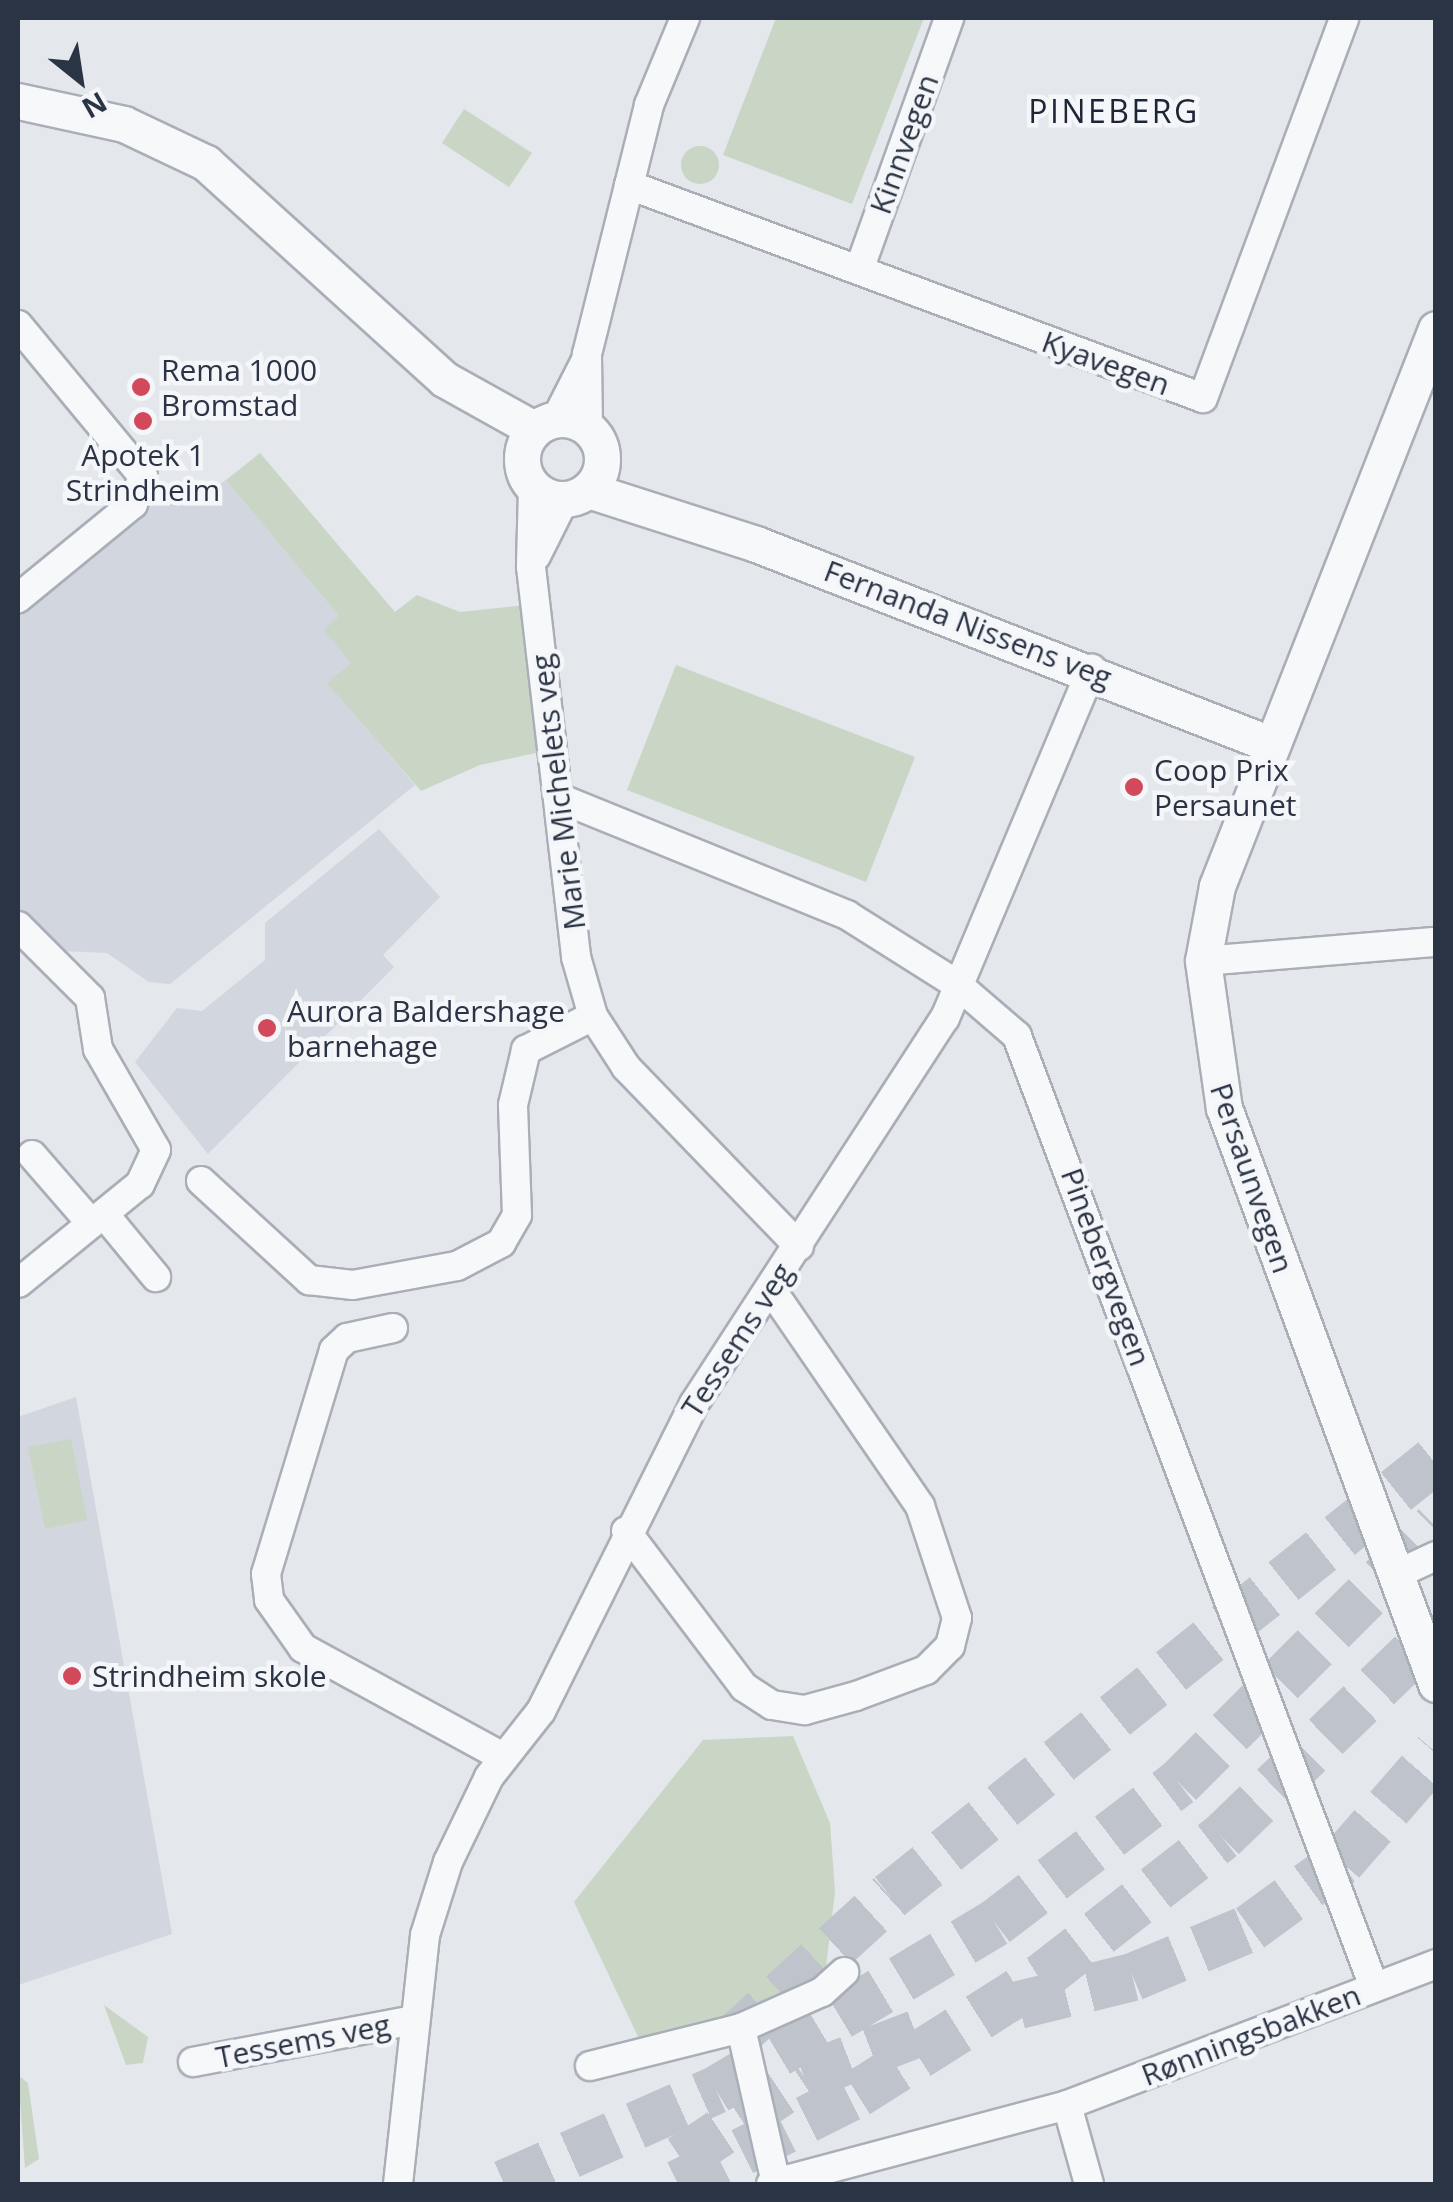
<!DOCTYPE html>
<meta charset="utf-8">
<style>
body{margin:0}
#map{position:relative;width:1453px;height:2202px;overflow:hidden;background:#e4e7ec;font-family:"Open Sans",sans-serif}
div>[style]{position:absolute}
.built>*{inset:0;background:#d2d6de}
.green>*{inset:0;background:#c9d6c5}
.round{border-radius:50%}
.trunk-tunnel>*{height:48px;margin-top:-24px;transform-origin:0;background:repeating-linear-gradient(90deg,#bfc3cb 0 48px,transparent 0 72px)}
.roads{filter:drop-shadow(2px 0 #a9aeb7) drop-shadow(-2px 0 #a9aeb7) drop-shadow(0 2px #a9aeb7) drop-shadow(0 -2px #a9aeb7)}
.minor>*{height:28px;margin:-14px;padding:0 14px;transform-origin:14px;border-radius:14px;background:#f7f8fa}
.tertiary>*{height:35px;margin:-17.5px;padding:0 17.5px;transform-origin:17.5px;border-radius:17.5px;background:#f7f8fa}
.tertiary>.ring{margin:-17.5px;padding:0;box-sizing:content-box;background:none;border:35px solid #f7f8fa;border-radius:50%}
.dots>*{width:28px;height:28px;translate:-50% -50%;box-sizing:border-box;border:5px solid #f4f6f9;border-radius:50%}
span{translate:-50% -50%;white-space:nowrap;text-align:center;line-height:1.15;-webkit-text-stroke:9px #f4f6f9;paint-order:stroke}
.street-label{font-size:30px;color:#2b3445}
.poi-label{font-size:30px;color:#2b3445}
.left{translate:0 -50%;text-align:left}
.neighbourhood-label{font-size:32px;color:#1d2536;letter-spacing:2.5px}
.frame{position:absolute;inset:0;border:20px solid #2b3445;pointer-events:none}
.north{position:absolute;left:30px;top:30px;width:100px;height:100px;-webkit-text-stroke:8px #f4f6f9;paint-order:stroke;rotate:150deg;font-size:28px;font-weight:700;line-height:40px;text-align:center;color:#2b3445}
.north::after{content:'';display:block;margin:auto;width:35px;height:45px;background:#2b3445;clip-path:polygon(50% 0,100% 100%,50% 72%,0 100%)}
</style>
<div id="map">
<div class="built">
<i style="clip-path:polygon(226px 480px,340px 617px,351px 663px,328px 683px,415px 785px,170px 984px,149px 982px,107px 953px,62px 951px,18px 911px,18px 604px,163px 489px,192px 505px)"></i>
<i style="clip-path:polygon(379px 829px,440px 897px,383px 955px,394px 967px,208px 1154px,135px 1062px,177px 1008px,202px 1011px,265px 960px,265px 923px)"></i>
<i style="clip-path:polygon(76px 1397px,172px 1934px,18px 1985px,18px 1417px)"></i>
</div>
<div class="green">
<i style="clip-path:polygon(776px 18px,924px 18px,852px 204px,723px 155px)"></i>
<i style="clip-path:polygon(464px 109px,532px 153px,509px 187px,442px 143px)"></i>
<i class="round" style="left:681px;top:146px;width:38px;height:38px"></i>
<i style="clip-path:polygon(260px 453px,395px 612px,417px 595px,460px 612px,535px 604px,554px 749px,480px 765px,421px 791px,327px 683px,351px 663px,324px 630px,339px 616px,226px 480px)"></i>
<i style="clip-path:polygon(676px 665px,915px 757px,866px 882px,627px 790px)"></i>
<i style="clip-path:polygon(71px 1439px,87px 1520px,45px 1529px,28px 1447px)"></i>
<i style="clip-path:polygon(793px 1736px,830px 1823px,835px 1892px,825px 1975px,768px 2006px,642px 2045px,574px 1902px,703px 1740px)"></i>
<i style="clip-path:polygon(104px 2005px,148px 2037px,143px 2063px,126px 2065px)"></i>
<i style="clip-path:polygon(18px 2075px,28px 2083px,39px 2159px,25px 2168px)"></i>
</div>
<div class="trunk-tunnel">
<i style="left:1019px;top:2005px;width:117px;rotate:-13.8deg"></i>
<i style="left:1133px;top:1977px;width:127px;rotate:-22.7deg"></i>
<i style="left:1250px;top:1928px;width:112px;rotate:-36deg"></i>
<i style="left:1341px;top:1862px;width:145px;rotate:-48.9deg"></i>
<i style="left:729px;top:2043px;width:218px;rotate:-42.4deg"></i>
<i style="left:890px;top:1896px;width:699px;rotate:-38.67deg"></i>
<i style="left:681px;top:2159px;width:148px;rotate:-33.7deg"></i>
<i style="left:804px;top:2077px;width:139px;rotate:-21deg"></i>
<i style="left:504px;top:2184px;width:232px;rotate:-23.9deg"></i>
<i style="left:716px;top:2090px;width:325px;rotate:-30.9deg"></i>
<i style="left:995px;top:1923px;width:231px;rotate:-37.3deg"></i>
<i style="left:1179px;top:1783px;width:363px;rotate:-45deg"></i>
<i style="left:678px;top:2184px;width:200px;rotate:-26.7deg"></i>
<i style="left:857px;top:2094px;width:219px;rotate:-32.3deg"></i>
<i style="left:1042px;top:1977px;width:228px;rotate:-37.9deg"></i>
<i style="left:1222px;top:1837px;width:298px;rotate:-44deg"></i>
</div>
<div class="roads">
<div class="minor">
<i style="left:629px;top:185px;width:612px;rotate:20.36deg"></i>
<i style="left:1203px;top:398px;width:405px;rotate:-69.6deg"></i>
<i style="left:859px;top:270px;width:268px;rotate:-70.3deg"></i>
<i style="left:18px;top:325px;width:196px;rotate:50.4deg"></i>
<i style="left:143px;top:476px;width:30px;rotate:110deg"></i>
<i style="left:133px;top:504px;width:149px;rotate:140.7deg"></i>
<i style="left:556px;top:419px;width:66px;rotate:-63deg"></i>
<i style="left:588px;top:428px;width:74px;rotate:-90.8deg"></i>
<i style="left:587px;top:354px;width:257px;rotate:-76deg"></i>
<i style="left:649px;top:105px;width:94px;rotate:-67.5deg"></i>
<i style="left:533px;top:488px;width:79px;rotate:91.5deg"></i>
<i style="left:531px;top:567px;width:393px;rotate:83.4deg"></i>
<i style="left:576px;top:957px;width:61px;rotate:73.9deg"></i>
<i style="left:593px;top:1016px;width:61px;rotate:57.1deg"></i>
<i style="left:626px;top:1067px;width:249px;rotate:46deg"></i>
<i style="left:536px;top:556px;width:63px;rotate:-63.4deg"></i>
<i style="left:559px;top:798px;width:311px;rotate:22.1deg"></i>
<i style="left:847px;top:915px;width:131px;rotate:32.2deg"></i>
<i style="left:958px;top:985px;width:78px;rotate:40.8deg"></i>
<i style="left:1017px;top:1036px;width:1016px;rotate:69.42deg"></i>
<i style="left:18px;top:926px;width:102px;rotate:45deg"></i>
<i style="left:90px;top:998px;width:52px;rotate:81.1deg"></i>
<i style="left:98px;top:1049px;width:116px;rotate:60.1deg"></i>
<i style="left:156px;top:1150px;width:38px;rotate:115deg"></i>
<i style="left:140px;top:1184px;width:157px;rotate:140.9deg"></i>
<i style="left:1203px;top:961px;width:234px;rotate:-4.7deg"></i>
<i style="left:32px;top:1155px;width:90px;rotate:49.1deg"></i>
<i style="left:201px;top:1181px;width:147px;rotate:42.5deg"></i>
<i style="left:309px;top:1280px;width:44px;rotate:6.5deg"></i>
<i style="left:353px;top:1285px;width:106px;rotate:-10.4deg"></i>
<i style="left:457px;top:1266px;width:50px;rotate:-27.6deg"></i>
<i style="left:501px;top:1243px;width:32px;rotate:-60deg"></i>
<i style="left:517px;top:1215px;width:110px;rotate:-92.1deg"></i>
<i style="left:513px;top:1105px;width:57px;rotate:-76.7deg"></i>
<i style="left:526px;top:1050px;width:75px;rotate:-26.9deg"></i>
<i style="left:104px;top:1214px;width:82px;rotate:50.5deg"></i>
<i style="left:393px;top:1328px;width:47px;rotate:167.7deg"></i>
<i style="left:347px;top:1338px;width:18px;rotate:137deg"></i>
<i style="left:334px;top:1350px;width:234px;rotate:106.9deg"></i>
<i style="left:266px;top:1574px;width:26px;rotate:83deg"></i>
<i style="left:269px;top:1600px;width:59px;rotate:54.7deg"></i>
<i style="left:303px;top:1648px;width:228px;rotate:28.6deg"></i>
<i style="left:626px;top:1531px;width:196px;rotate:52.9deg"></i>
<i style="left:744px;top:1687px;width:33px;rotate:33deg"></i>
<i style="left:772px;top:1705px;width:33px;rotate:9deg"></i>
<i style="left:805px;top:1710px;width:53px;rotate:-15.4deg"></i>
<i style="left:856px;top:1696px;width:75px;rotate:-20.4deg"></i>
<i style="left:926px;top:1670px;width:34px;rotate:-45deg"></i>
<i style="left:950px;top:1646px;width:29px;rotate:-76deg"></i>
<i style="left:957px;top:1618px;width:118px;rotate:-108.3deg"></i>
<i style="left:920px;top:1506px;width:263px;rotate:-124.5deg"></i>
<i style="left:1395px;top:1575px;width:45px;rotate:-24.9deg"></i>
<i style="left:741px;top:2028px;width:89px;rotate:-24deg"></i>
<i style="left:822px;top:1992px;width:30px;rotate:-42deg"></i>
<i style="left:193px;top:2062px;width:224px;rotate:-10.8deg"></i>
<i style="left:590px;top:2066px;width:156px;rotate:-14.1deg"></i>
<i style="left:741px;top:2028px;width:159px;rotate:77.3deg"></i>
<i style="left:1067px;top:2105px;width:82px;rotate:74.4deg"></i>
<i style="left:398px;top:2184px;width:250px;rotate:-83.8deg"></i>
<i style="left:425px;top:1935px;width:77px;rotate:-72.5deg"></i>
<i style="left:448px;top:1862px;width:94px;rotate:-64.2deg"></i>
<i style="left:489px;top:1777px;width:84px;rotate:-51.8deg"></i>
<i style="left:541px;top:1711px;width:343px;rotate:-63.5deg"></i>
<i style="left:694px;top:1404px;width:460px;rotate:-57deg"></i>
<i style="left:945px;top:1018px;width:379px;rotate:-67.2deg"></i>
<i style="left:771px;top:2184px;width:306px;rotate:-14.9deg"></i>
<i style="left:1067px;top:2105px;width:395px;rotate:-20.9deg"></i>
</div>
<div class="tertiary">
<i style="left:18px;top:101px;width:108px;rotate:12.2deg"></i>
<i style="left:124px;top:124px;width:91px;rotate:25.4deg"></i>
<i style="left:206px;top:163px;width:321px;rotate:42.2deg"></i>
<i style="left:444px;top:379px;width:103px;rotate:29.1deg"></i>
<i style="left:1436px;top:329px;width:599px;rotate:111.46deg"></i>
<i style="left:1217px;top:886px;width:76px;rotate:100.6deg"></i>
<i style="left:1203px;top:961px;width:148px;rotate:81.9deg"></i>
<i style="left:1224px;top:1108px;width:614px;rotate:69.79deg"></i>
<i class="ring" style="left:522px;top:419px;width:45px;height:45px"></i>
<i style="left:588px;top:490px;width:176px;rotate:17.8deg"></i>
<i style="left:756px;top:544px;width:552px;rotate:21.26deg"></i>
</div>
</div>
<div class="dots">
<i style="left:141px;top:387px;background:#d1495b"></i>
<i style="left:143px;top:421px;background:#d1495b"></i>
<i style="left:1134px;top:787px;background:#d1495b"></i>
<i style="left:267px;top:1028px;background:#d1495b"></i>
<i style="left:72px;top:1676px;background:#d1495b"></i>
</div>
<div class="street-label">
<span style="left:904px;top:144px;rotate:-70deg">Kinnvegen</span>
<span style="left:1106px;top:363px;rotate:20deg">Kyavegen</span>
<span style="left:968px;top:624px;rotate:21deg">Fernanda Nissens veg</span>
<span style="left:558px;top:792px;rotate:-97deg">Marie Michelets veg</span>
<span style="left:1252px;top:1178px;rotate:71deg">Persaunvegen</span>
<span style="left:1106px;top:1267px;rotate:70deg">Pinebergvegen</span>
<span style="left:737px;top:1340px;rotate:-57deg">Tessems veg</span>
<span style="left:1251px;top:2035px;rotate:-21deg">Rønningsbakken</span>
<span style="left:303px;top:2041px;rotate:-11deg">Tessems veg</span>
</div>
<div class="poi-label">
<span class="left" style="left:161px;top:387px">Rema 1000<br>Bromstad</span>
<span style="left:143px;top:472px">Apotek 1<br>Strindheim</span>
<span class="left" style="left:1154px;top:787px">Coop Prix<br>Persaunet</span>
<span class="left" style="left:287px;top:1028px">Aurora Baldershage<br>barnehage</span>
<span class="left" style="left:92px;top:1676px">Strindheim skole</span>
</div>
<div class="neighbourhood-label">
<span style="left:1114px;top:111px">PINEBERG</span>
</div>
<div class="frame"></div>
<div class="north">N</div>
</div>
